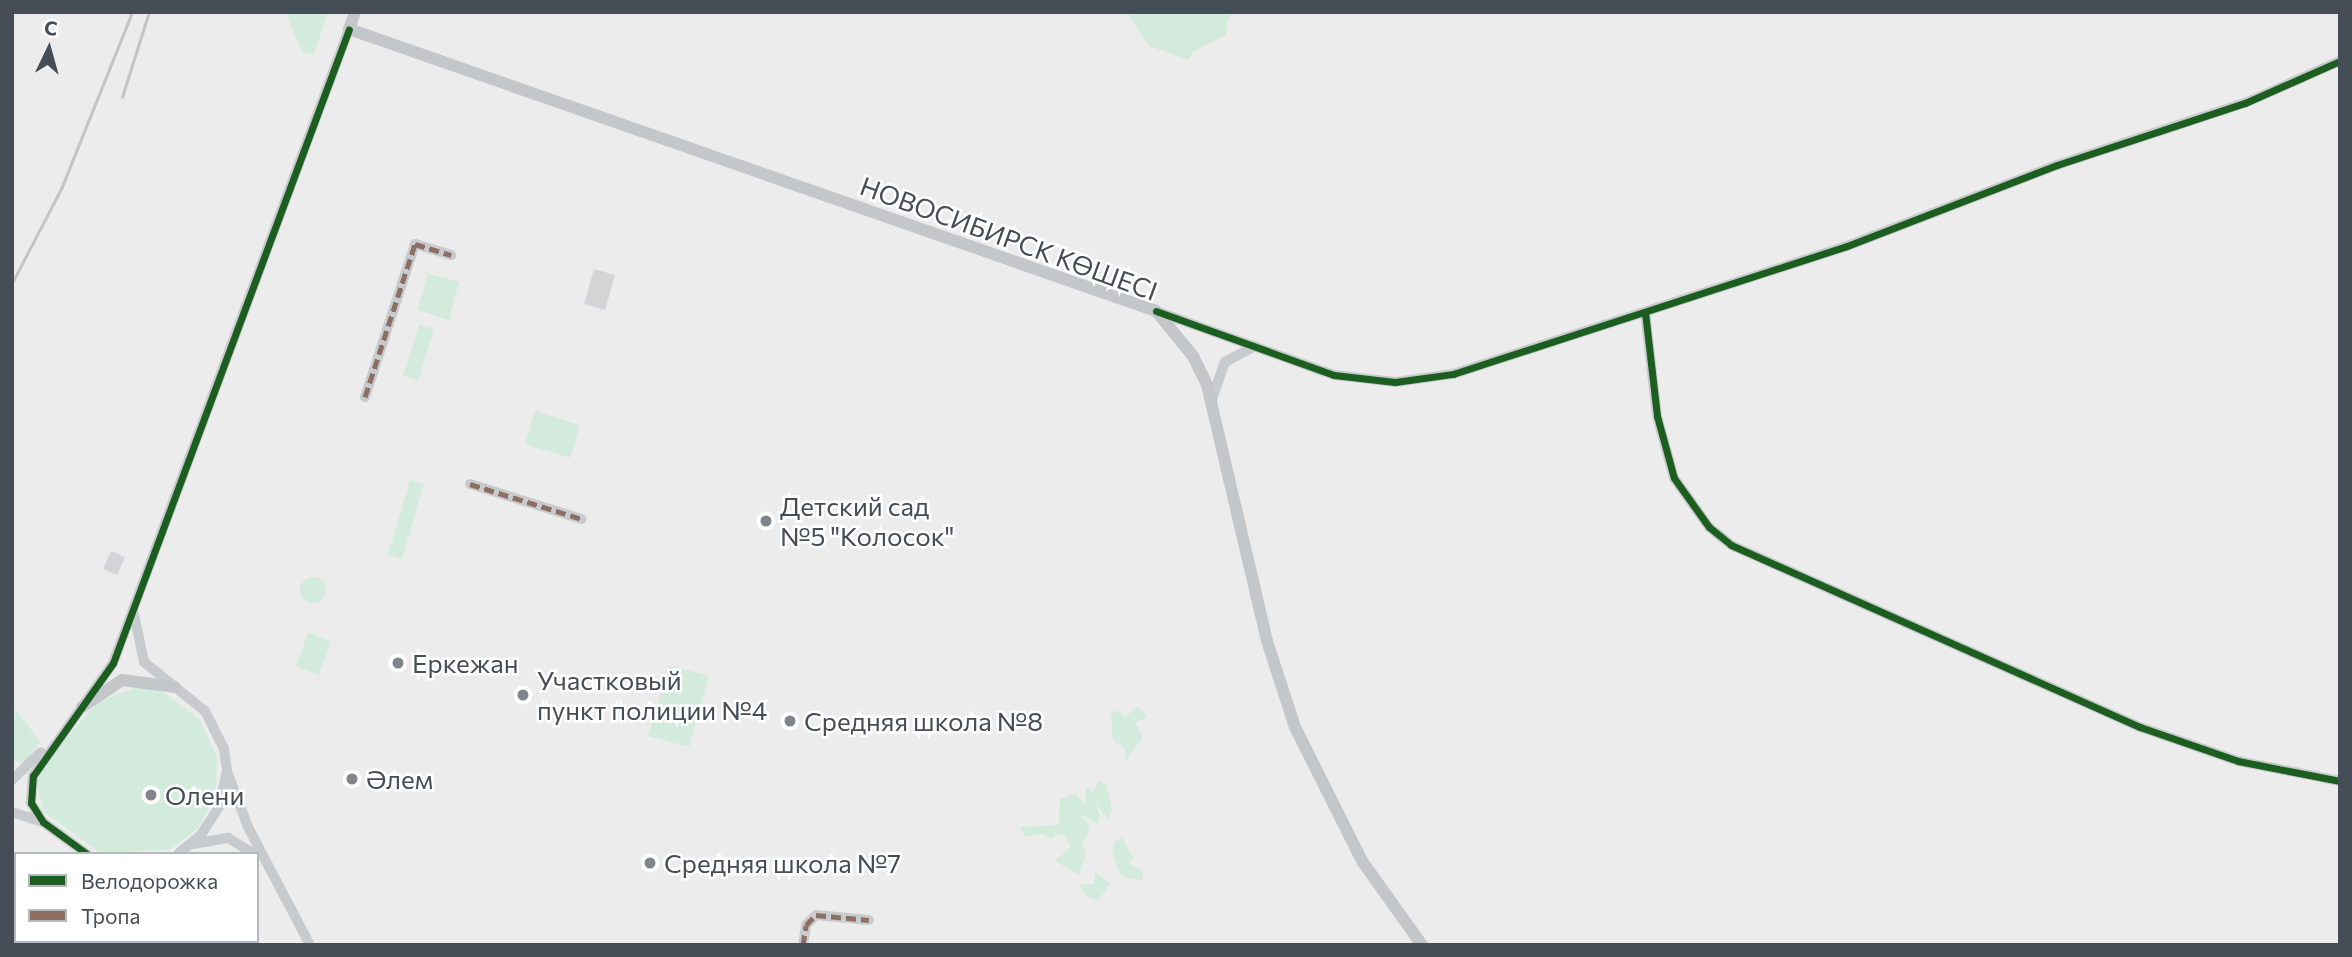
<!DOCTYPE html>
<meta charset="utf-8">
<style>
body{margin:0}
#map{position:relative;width:2352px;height:957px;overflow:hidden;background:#edecec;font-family:Commissioner,sans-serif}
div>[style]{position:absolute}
.green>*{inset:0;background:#d2ebdd}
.round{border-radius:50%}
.building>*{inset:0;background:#d4d4d6}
.minor>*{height:10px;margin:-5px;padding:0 5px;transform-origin:5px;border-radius:5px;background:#c8cbcd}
.major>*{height:12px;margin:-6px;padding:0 6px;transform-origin:6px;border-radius:6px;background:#c4c7ca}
.rail>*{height:2.5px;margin:-1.25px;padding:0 1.25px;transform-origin:1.25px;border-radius:1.25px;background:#c2c4c6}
.quiet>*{height:5px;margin-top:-2.5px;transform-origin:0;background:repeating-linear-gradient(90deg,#8d6e63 0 10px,transparent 0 15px)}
.cycleway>*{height:7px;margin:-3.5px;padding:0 3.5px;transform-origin:3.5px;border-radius:3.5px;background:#1b5e20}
.dots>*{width:19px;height:19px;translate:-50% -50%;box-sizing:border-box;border:4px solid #fff;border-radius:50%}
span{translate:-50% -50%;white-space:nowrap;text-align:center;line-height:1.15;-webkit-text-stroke:5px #fff;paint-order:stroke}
.street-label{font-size:26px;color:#454d57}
.poi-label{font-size:26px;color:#454d57}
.left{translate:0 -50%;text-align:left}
.frame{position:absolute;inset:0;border:14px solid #454d57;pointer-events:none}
.legend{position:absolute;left:14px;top:852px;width:245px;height:91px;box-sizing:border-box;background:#fff;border:2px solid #b5b8bc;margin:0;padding:9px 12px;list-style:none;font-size:21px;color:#454d57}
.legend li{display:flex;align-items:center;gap:14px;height:35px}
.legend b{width:35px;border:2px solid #b5b8bc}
.north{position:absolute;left:14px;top:14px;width:70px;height:70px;-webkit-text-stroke:5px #fff;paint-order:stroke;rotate:5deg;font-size:19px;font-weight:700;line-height:28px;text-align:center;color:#454d57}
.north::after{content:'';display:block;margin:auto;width:24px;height:32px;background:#454d57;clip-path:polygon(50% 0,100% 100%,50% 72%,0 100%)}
</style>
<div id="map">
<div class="green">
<i style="clip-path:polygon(285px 12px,328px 12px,314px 54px,302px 52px)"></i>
<i style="clip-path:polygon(1126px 12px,1235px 12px,1227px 20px,1226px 35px,1192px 52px,1189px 60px,1149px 46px)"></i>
<i style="clip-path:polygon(428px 274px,459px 282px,449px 320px,417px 310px)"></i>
<i style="clip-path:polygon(419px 325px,434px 329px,418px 381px,403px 376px)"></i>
<i style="clip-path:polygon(535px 411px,580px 425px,570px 458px,525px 444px)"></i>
<i style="clip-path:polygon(410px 480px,424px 484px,402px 559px,388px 555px)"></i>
<i class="round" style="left:300px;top:577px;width:26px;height:26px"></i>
<i style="clip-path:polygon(308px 633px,331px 641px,319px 675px,296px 666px)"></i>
<i style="clip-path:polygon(669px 665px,709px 676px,689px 747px,648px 736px)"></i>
<i style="clip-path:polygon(137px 687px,161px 690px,201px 721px,217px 758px,216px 793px,198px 828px,171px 849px,102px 854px,44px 812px,36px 783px,52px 754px,98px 702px)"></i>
<i style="clip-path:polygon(1138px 706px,1147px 718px,1135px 722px,1143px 738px,1125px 761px,1125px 749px,1113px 740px,1111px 715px,1118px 710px,1125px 717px)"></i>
<i style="clip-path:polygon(15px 708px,40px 742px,24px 762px,12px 761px)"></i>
<i style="clip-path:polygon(1098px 781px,1106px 784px,1112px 810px,1108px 819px,1095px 803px,1100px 816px,1097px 824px,1081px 814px,1091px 829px,1081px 844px,1086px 852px,1079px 875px,1055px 861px,1071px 847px,1065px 837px,1058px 834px,1051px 839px,1041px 833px,1025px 837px,1020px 827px,1059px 825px,1060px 799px,1075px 794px,1086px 804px,1086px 786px,1093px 792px)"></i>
<i style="clip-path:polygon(1122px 837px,1133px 858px,1129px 863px,1143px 871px,1142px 881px,1121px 876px,1112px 853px,1114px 842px)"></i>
<i style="clip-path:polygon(1095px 871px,1110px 884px,1099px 900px,1086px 896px,1080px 885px,1094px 884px)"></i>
</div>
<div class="building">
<i style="clip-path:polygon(594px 269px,615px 275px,605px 310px,584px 304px)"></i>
<i style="clip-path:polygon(111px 551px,125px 557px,117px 575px,103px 569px)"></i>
</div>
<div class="minor">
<i style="left:1156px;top:311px;width:189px;rotate:19.8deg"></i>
<i style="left:1334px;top:375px;width:61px;rotate:6.5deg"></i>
<i style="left:1395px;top:382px;width:59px;rotate:-7.9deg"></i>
<i style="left:1453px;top:374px;width:414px;rotate:-18deg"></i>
<i style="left:1847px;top:246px;width:225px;rotate:-21.1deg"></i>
<i style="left:2057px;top:165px;width:198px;rotate:-18.3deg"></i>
<i style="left:2245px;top:103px;width:104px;rotate:-23.9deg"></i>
<i style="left:1645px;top:312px;width:105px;rotate:83.4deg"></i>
<i style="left:1657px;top:416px;width:64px;rotate:74.7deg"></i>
<i style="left:1674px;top:478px;width:60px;rotate:54.5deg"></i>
<i style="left:1709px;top:527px;width:28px;rotate:39deg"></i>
<i style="left:1731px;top:545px;width:448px;rotate:24deg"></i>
<i style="left:2140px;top:727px;width:104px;rotate:19.1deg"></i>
<i style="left:2238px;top:761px;width:104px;rotate:11.1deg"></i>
<i style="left:365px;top:397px;width:161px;rotate:-71.9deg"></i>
<i style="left:415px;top:244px;width:38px;rotate:17deg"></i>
<i style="left:1212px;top:399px;width:39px;rotate:-71deg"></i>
<i style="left:1225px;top:362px;width:34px;rotate:-28deg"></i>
<i style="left:470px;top:484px;width:117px;rotate:17.4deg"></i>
<i style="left:134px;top:614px;width:49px;rotate:78.2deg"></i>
<i style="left:144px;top:662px;width:78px;rotate:38.8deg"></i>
<i style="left:205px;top:711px;width:42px;rotate:63.4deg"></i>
<i style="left:224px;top:749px;width:22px;rotate:82deg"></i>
<i style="left:227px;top:771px;width:37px;rotate:103deg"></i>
<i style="left:219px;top:807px;width:35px;rotate:123deg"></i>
<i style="left:200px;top:836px;width:28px;rotate:141deg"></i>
<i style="left:228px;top:774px;width:57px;rotate:69.3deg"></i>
<i style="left:248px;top:827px;width:133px;rotate:62.3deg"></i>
<i style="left:12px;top:780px;width:40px;rotate:-44deg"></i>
<i style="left:12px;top:812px;width:32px;rotate:18deg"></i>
<i style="left:193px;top:844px;width:36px;rotate:-10deg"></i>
<i style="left:228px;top:838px;width:31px;rotate:31deg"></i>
<i style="left:87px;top:854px;width:54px;rotate:-144deg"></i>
<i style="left:43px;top:822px;width:22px;rotate:-122deg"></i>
<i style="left:31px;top:803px;width:27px;rotate:-86deg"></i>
<i style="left:33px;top:776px;width:138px;rotate:-54.7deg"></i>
<i style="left:113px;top:663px;width:676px;rotate:-69.58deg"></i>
<i style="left:138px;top:941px;width:4px;rotate:90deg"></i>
<i style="left:109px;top:945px;width:4px;rotate:-90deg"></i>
<i style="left:803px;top:945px;width:20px;rotate:-81deg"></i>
<i style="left:806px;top:925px;width:14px;rotate:-45deg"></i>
<i style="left:816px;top:915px;width:53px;rotate:5.4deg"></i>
</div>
<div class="major">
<i style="left:355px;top:12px;width:18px;rotate:109deg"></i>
<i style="left:349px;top:29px;width:855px;rotate:19.26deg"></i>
<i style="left:1156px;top:311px;width:58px;rotate:50.6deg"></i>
<i style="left:1193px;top:356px;width:32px;rotate:64deg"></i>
<i style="left:1207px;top:385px;width:263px;rotate:76.8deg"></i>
<i style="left:1267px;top:641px;width:90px;rotate:72deg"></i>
<i style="left:1295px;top:727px;width:150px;rotate:63.4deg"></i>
<i style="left:1362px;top:861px;width:103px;rotate:54.5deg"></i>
<i style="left:82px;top:707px;width:48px;rotate:-34deg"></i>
<i style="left:122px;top:680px;width:53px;rotate:7.5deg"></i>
</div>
<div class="rail">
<i style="left:122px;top:97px;width:89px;rotate:-72.4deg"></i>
<i style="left:12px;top:283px;width:106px;rotate:-62.5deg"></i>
<i style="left:61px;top:189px;width:191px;rotate:-68.1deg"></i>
</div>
<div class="quiet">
<i style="left:365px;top:397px;width:161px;rotate:-71.9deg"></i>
<i style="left:415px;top:244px;width:38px;rotate:17deg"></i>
<i style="left:470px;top:484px;width:117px;rotate:17.4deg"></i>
<i style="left:803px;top:945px;width:20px;rotate:-81deg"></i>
<i style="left:806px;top:925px;width:14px;rotate:-45deg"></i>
<i style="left:816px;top:915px;width:53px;rotate:5.4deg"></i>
</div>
<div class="cycleway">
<i style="left:1156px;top:311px;width:189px;rotate:19.8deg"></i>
<i style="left:1334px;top:375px;width:61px;rotate:6.5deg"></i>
<i style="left:1395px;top:382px;width:59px;rotate:-7.9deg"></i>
<i style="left:1453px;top:374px;width:414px;rotate:-18deg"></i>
<i style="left:1847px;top:246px;width:225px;rotate:-21.1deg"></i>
<i style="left:2057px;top:165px;width:198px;rotate:-18.3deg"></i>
<i style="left:2245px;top:103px;width:104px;rotate:-23.9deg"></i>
<i style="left:1645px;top:312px;width:105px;rotate:83.4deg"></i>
<i style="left:1657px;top:416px;width:64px;rotate:74.7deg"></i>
<i style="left:1674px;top:478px;width:60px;rotate:54.5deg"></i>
<i style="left:1709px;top:527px;width:28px;rotate:39deg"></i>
<i style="left:1731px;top:545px;width:448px;rotate:24deg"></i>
<i style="left:2140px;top:727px;width:104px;rotate:19.1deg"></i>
<i style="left:2238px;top:761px;width:104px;rotate:11.1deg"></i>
<i style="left:87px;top:854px;width:54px;rotate:-144deg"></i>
<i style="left:43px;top:822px;width:22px;rotate:-122deg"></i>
<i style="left:31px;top:803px;width:27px;rotate:-86deg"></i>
<i style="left:33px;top:776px;width:138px;rotate:-54.7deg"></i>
<i style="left:113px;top:663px;width:676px;rotate:-69.58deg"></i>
</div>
<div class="dots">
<i style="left:766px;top:521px;background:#80858b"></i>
<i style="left:398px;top:663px;background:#80858b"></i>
<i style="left:523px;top:695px;background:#80858b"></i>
<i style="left:790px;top:721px;background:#80858b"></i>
<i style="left:352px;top:779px;background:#80858b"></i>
<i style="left:151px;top:795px;background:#80858b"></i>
<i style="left:650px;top:863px;background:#80858b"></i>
</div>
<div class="street-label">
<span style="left:1009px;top:238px;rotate:20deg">НОВОСИБИРСК КӨШЕСІ</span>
</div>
<div class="poi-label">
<span class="left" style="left:780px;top:521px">Детский сад<br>№5 "Колосок"</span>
<span class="left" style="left:412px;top:663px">Еркежан</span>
<span class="left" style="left:537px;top:695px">Участковый<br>пункт полиции №4</span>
<span class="left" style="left:804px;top:721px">Средняя школа №8</span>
<span class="left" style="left:366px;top:779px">Әлем</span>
<span class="left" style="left:165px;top:795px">Олени</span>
<span class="left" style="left:664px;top:863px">Средняя школа №7</span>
</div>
<div class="frame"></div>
<ul class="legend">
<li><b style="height:9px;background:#1b5e20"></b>Велодорожка</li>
<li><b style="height:9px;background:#8d6e63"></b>Тропа</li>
</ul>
<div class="north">С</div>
</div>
